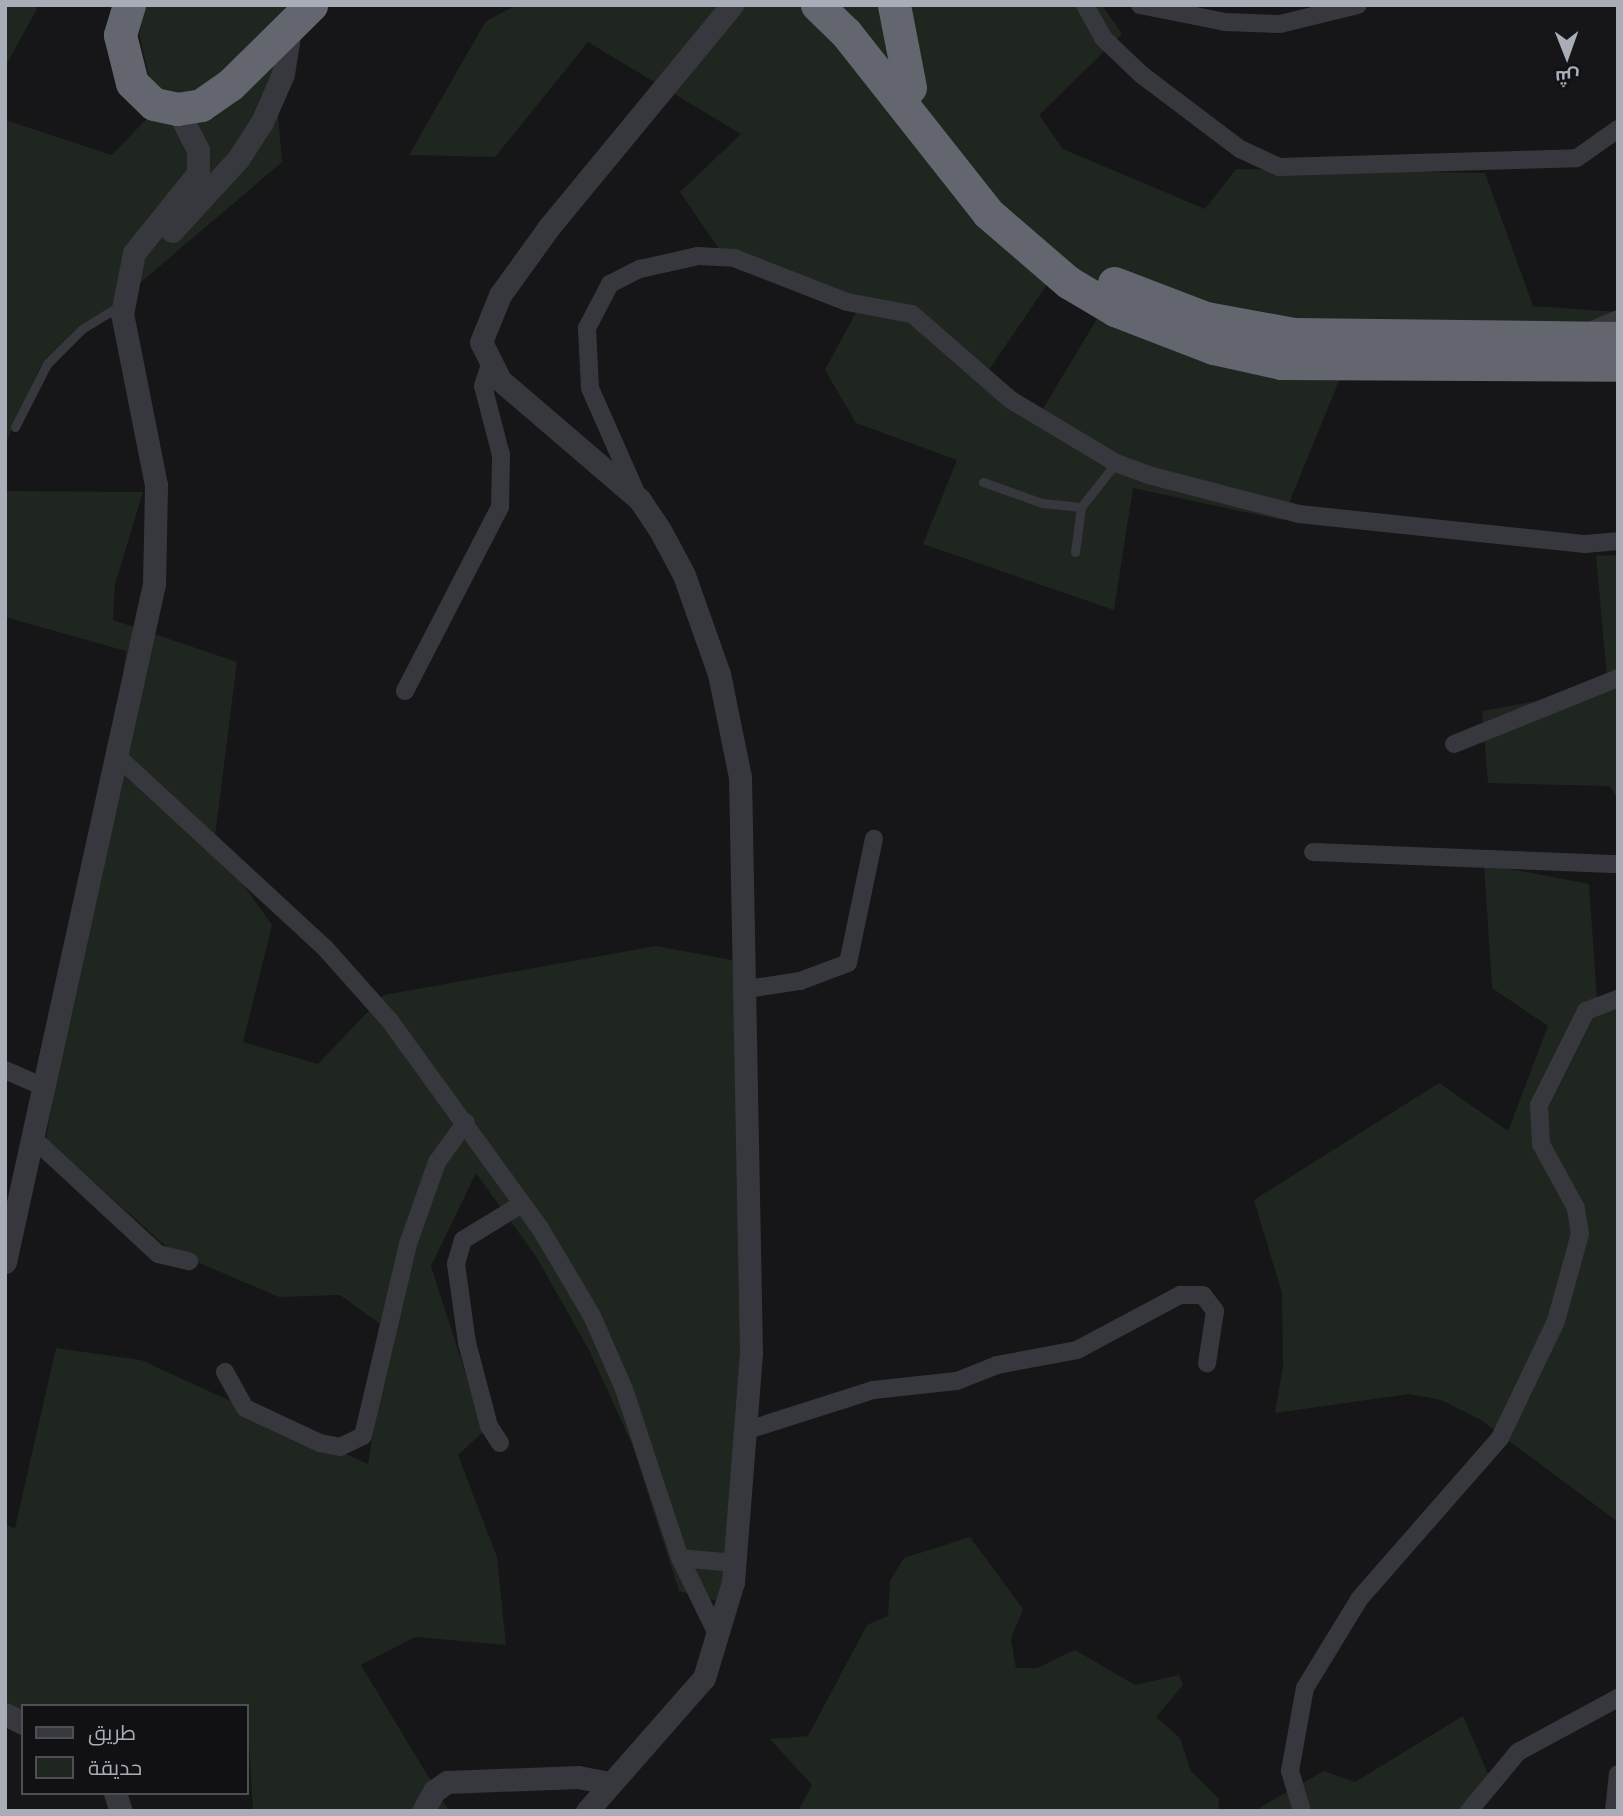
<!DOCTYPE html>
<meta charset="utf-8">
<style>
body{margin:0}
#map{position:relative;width:1623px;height:1816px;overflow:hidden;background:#161618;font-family:"Work Sans",Cairo,sans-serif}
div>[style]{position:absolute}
.green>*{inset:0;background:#1e261f}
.service>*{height:9px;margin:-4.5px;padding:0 4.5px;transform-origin:4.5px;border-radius:4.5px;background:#37383d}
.minor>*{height:18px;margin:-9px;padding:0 9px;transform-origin:9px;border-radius:9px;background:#37383d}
.tertiary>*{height:23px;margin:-11.5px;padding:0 11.5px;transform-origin:11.5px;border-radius:11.5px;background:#37383d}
.motorway>*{height:33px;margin:-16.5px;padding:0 16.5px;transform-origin:16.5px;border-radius:16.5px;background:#63666e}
span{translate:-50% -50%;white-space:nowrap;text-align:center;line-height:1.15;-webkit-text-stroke:5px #111113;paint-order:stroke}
.frame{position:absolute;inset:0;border:7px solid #a8adb8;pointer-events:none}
.legend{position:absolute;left:21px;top:1704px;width:228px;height:91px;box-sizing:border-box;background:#111113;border:2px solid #4d4f55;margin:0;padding:9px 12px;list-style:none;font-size:21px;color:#a8adb8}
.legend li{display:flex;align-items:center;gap:14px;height:35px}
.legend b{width:35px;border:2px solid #4d4f55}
.north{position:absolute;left:1532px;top:21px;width:70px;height:70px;-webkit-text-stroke:5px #111113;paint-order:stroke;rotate:179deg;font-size:19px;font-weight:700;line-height:28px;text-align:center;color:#a8adb8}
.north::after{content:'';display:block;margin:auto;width:24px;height:32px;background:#a8adb8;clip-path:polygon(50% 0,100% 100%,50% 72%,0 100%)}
</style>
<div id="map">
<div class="green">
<i style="clip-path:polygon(5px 5px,39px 5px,5px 67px)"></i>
<i style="clip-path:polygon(146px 5px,320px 5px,275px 80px,282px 162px,40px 368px,5px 445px,5px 120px,112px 155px,156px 109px,139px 33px)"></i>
<i style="clip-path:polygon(evenodd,517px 5px,1102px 5px,1122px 34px,1039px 115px,1063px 149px,1205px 209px,1236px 169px,1485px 173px,1533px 306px,1618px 312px,1618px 346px,1341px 376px,1282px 520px,1133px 488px,1114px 610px,923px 544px,957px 460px,856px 423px,825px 370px,859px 307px,723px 255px,680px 192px,741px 134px,588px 42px,495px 157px,409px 155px,486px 21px,517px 5px,1057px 270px,1106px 304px,1041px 412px,984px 377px,1057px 270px)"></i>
<i style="clip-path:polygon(5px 491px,143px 492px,115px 584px,113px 620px,237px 662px,214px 844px,272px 925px,243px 1042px,318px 1064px,384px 995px,656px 946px,732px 960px,750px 1073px,743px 1450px,732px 1605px,679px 1591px,632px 1444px,589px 1350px,537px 1258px,476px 1173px,431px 1266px,484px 1431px,458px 1455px,497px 1557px,506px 1645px,415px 1637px,361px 1665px,449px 1811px,253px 1811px,247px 1706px,23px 1706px,23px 1724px,5px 1715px,5px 1525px,15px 1528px,56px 1348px,141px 1360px,368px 1464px,390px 1331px,340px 1295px,279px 1297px,171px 1251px,46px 1139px,111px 781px,126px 651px,5px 617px)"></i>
<i style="clip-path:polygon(1618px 555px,1618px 800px,1610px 786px,1488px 783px,1482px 711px,1608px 688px,1596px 556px)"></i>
<i style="clip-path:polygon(1484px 864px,1589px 884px,1597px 1000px,1618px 1003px,1618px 1522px,1481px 1420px,1441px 1400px,1409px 1394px,1275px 1413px,1283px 1366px,1282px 1293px,1254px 1200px,1439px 1083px,1508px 1131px,1548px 1026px,1492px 988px)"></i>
<i style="clip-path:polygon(970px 1537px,1023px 1609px,1011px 1639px,1016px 1668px,1037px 1668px,1075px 1650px,1135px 1685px,1179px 1675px,1183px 1685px,1156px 1717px,1180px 1738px,1191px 1771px,1219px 1799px,1218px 1811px,798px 1811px,812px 1785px,770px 1739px,808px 1736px,867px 1625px,888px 1616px,890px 1581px,904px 1558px)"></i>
<i style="clip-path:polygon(1463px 1716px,1488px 1774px,1470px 1811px,1254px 1811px,1324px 1771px,1355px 1782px)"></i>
</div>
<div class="service">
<i style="left:15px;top:427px;width:71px;rotate:-63.1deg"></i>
<i style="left:47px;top:364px;width:49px;rotate:-45deg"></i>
<i style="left:82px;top:329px;width:46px;rotate:-31.6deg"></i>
<i style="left:983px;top:482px;width:63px;rotate:19.6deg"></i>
<i style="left:1042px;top:503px;width:39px;rotate:6deg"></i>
<i style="left:1075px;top:552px;width:45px;rotate:-82.4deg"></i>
<i style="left:1081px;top:507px;width:56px;rotate:-51.5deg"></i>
</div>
<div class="minor">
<i style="left:1085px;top:5px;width:38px;rotate:61deg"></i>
<i style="left:1103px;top:38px;width:54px;rotate:43.5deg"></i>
<i style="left:1142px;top:75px;width:123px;rotate:37.1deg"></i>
<i style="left:1240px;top:149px;width:43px;rotate:24.8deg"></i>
<i style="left:1279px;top:167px;width:298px;rotate:-1.7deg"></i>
<i style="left:1577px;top:158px;width:50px;rotate:-35.3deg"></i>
<i style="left:1140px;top:5px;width:87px;rotate:11.3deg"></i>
<i style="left:1225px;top:22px;width:55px;rotate:2.1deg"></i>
<i style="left:1280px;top:24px;width:80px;rotate:-13.7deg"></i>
<i style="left:1590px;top:331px;width:30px;rotate:-23deg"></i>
<i style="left:638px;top:497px;width:119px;rotate:-113.8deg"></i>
<i style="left:590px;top:388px;width:60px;rotate:-92.9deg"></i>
<i style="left:587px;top:328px;width:50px;rotate:-62.4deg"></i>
<i style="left:610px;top:284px;width:34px;rotate:-27deg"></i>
<i style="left:640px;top:269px;width:59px;rotate:-12.6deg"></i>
<i style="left:698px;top:256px;width:36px;rotate:3deg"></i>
<i style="left:734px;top:258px;width:121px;rotate:21.3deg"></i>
<i style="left:847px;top:302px;width:66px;rotate:10.5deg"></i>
<i style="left:912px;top:314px;width:131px;rotate:41deg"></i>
<i style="left:1011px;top:400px;width:122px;rotate:31deg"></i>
<i style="left:1116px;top:463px;width:38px;rotate:20deg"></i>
<i style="left:1152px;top:476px;width:152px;rotate:14.5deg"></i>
<i style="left:1299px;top:514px;width:288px;rotate:6deg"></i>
<i style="left:1585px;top:544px;width:33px;rotate:-5deg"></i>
<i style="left:405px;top:691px;width:207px;rotate:-62.7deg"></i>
<i style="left:500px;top:507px;width:52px;rotate:-88.9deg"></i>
<i style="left:501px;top:455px;width:71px;rotate:-104.6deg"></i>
<i style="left:483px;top:386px;width:20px;rotate:-72deg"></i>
<i style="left:1454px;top:744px;width:177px;rotate:-21.9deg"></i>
<i style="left:118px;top:757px;width:282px;rotate:42.7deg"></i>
<i style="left:325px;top:948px;width:98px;rotate:48.3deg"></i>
<i style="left:390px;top:1021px;width:256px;rotate:54.1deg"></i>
<i style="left:540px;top:1228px;width:102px;rotate:59.4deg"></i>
<i style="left:592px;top:1316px;width:80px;rotate:66.3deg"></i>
<i style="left:624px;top:1389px;width:178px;rotate:71.7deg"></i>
<i style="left:680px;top:1558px;width:89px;rotate:64deg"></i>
<i style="left:1313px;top:852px;width:305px;rotate:2.3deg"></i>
<i style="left:747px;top:989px;width:54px;rotate:-8.6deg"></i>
<i style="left:800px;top:981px;width:51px;rotate:-20.6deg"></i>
<i style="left:848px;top:963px;width:127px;rotate:-78.2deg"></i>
<i style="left:5px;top:1070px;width:45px;rotate:23.7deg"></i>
<i style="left:35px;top:1140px;width:168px;rotate:42.8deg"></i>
<i style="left:158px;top:1254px;width:32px;rotate:13deg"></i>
<i style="left:225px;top:1372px;width:41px;rotate:60.9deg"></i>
<i style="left:245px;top:1408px;width:83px;rotate:25deg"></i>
<i style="left:320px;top:1443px;width:20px;rotate:11deg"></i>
<i style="left:340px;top:1447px;width:25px;rotate:-26deg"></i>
<i style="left:363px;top:1436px;width:197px;rotate:-76.8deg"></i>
<i style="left:408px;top:1244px;width:87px;rotate:-70.5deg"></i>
<i style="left:437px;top:1162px;width:49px;rotate:-54.1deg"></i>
<i style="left:748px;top:1430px;width:131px;rotate:-17.7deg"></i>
<i style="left:873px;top:1390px;width:84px;rotate:-6.1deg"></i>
<i style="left:957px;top:1381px;width:43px;rotate:-21.8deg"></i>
<i style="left:997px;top:1365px;width:81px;rotate:-10.6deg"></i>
<i style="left:1077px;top:1350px;width:117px;rotate:-28.1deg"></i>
<i style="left:1180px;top:1295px;width:23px"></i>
<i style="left:1203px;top:1295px;width:20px;rotate:53deg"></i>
<i style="left:1215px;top:1311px;width:53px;rotate:98.7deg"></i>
<i style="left:500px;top:1443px;width:20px;rotate:-123deg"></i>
<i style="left:489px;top:1426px;width:86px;rotate:-104.8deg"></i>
<i style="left:467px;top:1343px;width:80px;rotate:-97.9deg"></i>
<i style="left:456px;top:1264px;width:25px;rotate:-74deg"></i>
<i style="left:463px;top:1240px;width:69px;rotate:-31.4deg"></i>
<i style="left:680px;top:1558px;width:55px;rotate:5.2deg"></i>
<i style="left:1302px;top:1811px;width:42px;rotate:-106.7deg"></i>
<i style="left:1290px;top:1771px;width:84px;rotate:-79.8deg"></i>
<i style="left:1305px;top:1688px;width:105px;rotate:-58.6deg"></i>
<i style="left:1360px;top:1598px;width:213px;rotate:-48.8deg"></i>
<i style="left:1500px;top:1438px;width:130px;rotate:-64.4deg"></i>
<i style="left:1556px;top:1321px;width:90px;rotate:-74.6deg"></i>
<i style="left:1580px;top:1234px;width:26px;rotate:-99deg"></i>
<i style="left:1576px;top:1208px;width:73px;rotate:-118.7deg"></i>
<i style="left:1541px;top:1144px;width:39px;rotate:-93deg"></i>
<i style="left:1539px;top:1105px;width:105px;rotate:-63.4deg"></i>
<i style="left:1586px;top:1011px;width:34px;rotate:-21deg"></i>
<i style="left:1469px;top:1811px;width:77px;rotate:-50.3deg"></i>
<i style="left:1518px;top:1752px;width:114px;rotate:-28.4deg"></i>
<i style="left:1614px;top:1811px;width:37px;rotate:-84deg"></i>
</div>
<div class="tertiary">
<i style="left:172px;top:231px;width:98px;rotate:-47.5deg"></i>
<i style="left:238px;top:159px;width:44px;rotate:-57deg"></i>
<i style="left:262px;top:122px;width:52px;rotate:-66.4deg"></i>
<i style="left:283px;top:74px;width:52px;rotate:-81.1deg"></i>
<i style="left:5px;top:1262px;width:694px;rotate:-77.61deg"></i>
<i style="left:154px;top:584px;width:99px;rotate:-88.8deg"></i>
<i style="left:156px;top:485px;width:174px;rotate:-101.2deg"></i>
<i style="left:122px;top:314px;width:62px;rotate:-78.9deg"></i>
<i style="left:134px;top:253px;width:102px;rotate:-51.3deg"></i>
<i style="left:198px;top:173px;width:23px;rotate:-90deg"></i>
<i style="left:198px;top:150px;width:46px;rotate:-117.1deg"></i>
<i style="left:5px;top:1714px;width:20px;rotate:27deg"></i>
<i style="left:115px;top:1793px;width:19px;rotate:72deg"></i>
<i style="left:423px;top:1811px;width:23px;rotate:-61deg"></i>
<i style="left:434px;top:1791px;width:16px;rotate:-35deg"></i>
<i style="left:447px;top:1782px;width:131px;rotate:-2.2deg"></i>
<i style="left:578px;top:1777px;width:33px;rotate:11deg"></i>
<i style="left:587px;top:1811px;width:177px;rotate:-48.7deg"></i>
<i style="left:704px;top:1678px;width:100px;rotate:-73.2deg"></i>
<i style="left:733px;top:1582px;width:230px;rotate:-85.5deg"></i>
<i style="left:751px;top:1353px;width:576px;rotate:-91.09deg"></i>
<i style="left:740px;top:777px;width:105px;rotate:-101.5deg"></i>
<i style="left:719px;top:674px;width:105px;rotate:-109.5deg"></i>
<i style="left:684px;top:575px;width:51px;rotate:-118.1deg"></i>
<i style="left:660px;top:530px;width:36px;rotate:-124deg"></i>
<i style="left:640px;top:500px;width:184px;rotate:-139.4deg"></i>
<i style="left:500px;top:380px;width:42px;rotate:-116.6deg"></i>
<i style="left:481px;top:342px;width:51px;rotate:-68deg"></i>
<i style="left:500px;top:295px;width:84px;rotate:-54.2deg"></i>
<i style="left:549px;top:227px;width:288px;rotate:-50.5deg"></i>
</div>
<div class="motorway">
<i style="left:129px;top:5px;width:31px;rotate:107deg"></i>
<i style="left:120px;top:35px;width:49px;rotate:76deg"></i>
<i style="left:132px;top:83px;width:30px;rotate:44deg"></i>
<i style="left:154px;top:104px;width:24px;rotate:12deg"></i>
<i style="left:177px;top:109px;width:24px;rotate:-9deg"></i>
<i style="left:201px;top:105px;width:35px;rotate:-35deg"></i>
<i style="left:230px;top:85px;width:114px;rotate:-44.6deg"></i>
<i style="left:817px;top:5px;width:40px;rotate:44deg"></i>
<i style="left:846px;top:33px;width:229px;rotate:51.7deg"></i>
<i style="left:988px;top:213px;width:106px;rotate:40.8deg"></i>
<i style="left:1068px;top:282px;width:55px;rotate:30.8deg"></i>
<i style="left:1115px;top:310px;width:105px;rotate:21.2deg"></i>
<i style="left:1213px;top:348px;width:70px;rotate:12.4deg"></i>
<i style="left:1281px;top:363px;width:337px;rotate:0.3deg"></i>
<i style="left:894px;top:5px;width:84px;rotate:79deg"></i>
<i style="left:1114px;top:283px;width:98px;rotate:20.8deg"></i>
<i style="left:1206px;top:318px;width:89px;rotate:10.3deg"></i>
<i style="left:1294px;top:334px;width:324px;rotate:0.7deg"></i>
</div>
<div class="frame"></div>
<ul class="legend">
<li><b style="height:9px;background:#37383d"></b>طريق</li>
<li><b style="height:19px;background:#1e261f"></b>حديقة</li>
</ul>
<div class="north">ش</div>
</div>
